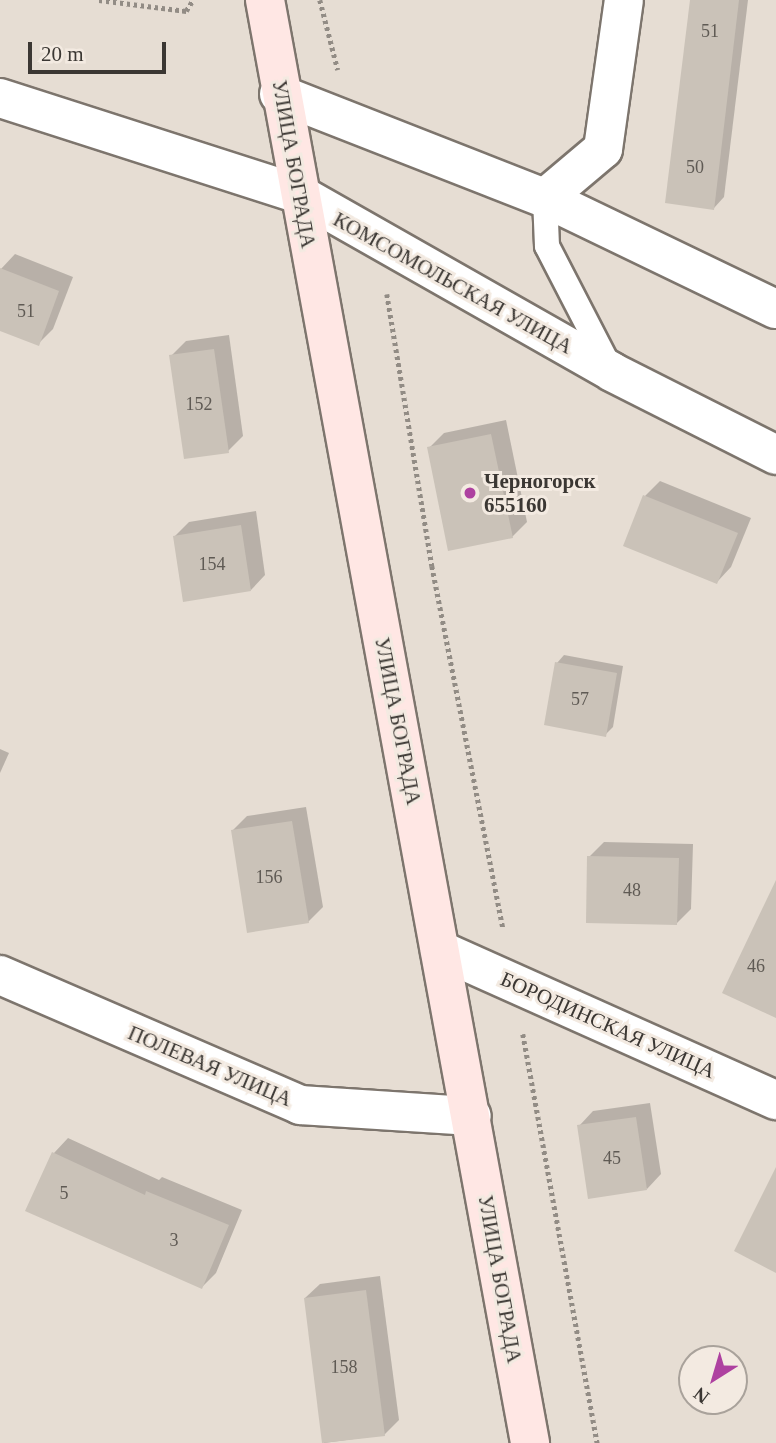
<!DOCTYPE html>
<meta charset="utf-8">
<style>
body{margin:0}
#map{position:relative;width:776px;height:1443px;overflow:hidden;background:#e6ddd3;font-family:"Times New Roman",serif}
div>[style]{position:absolute}
.shadow>*{inset:0;background:#0003}
.building>*{inset:0;background:#cac2b8}
.path>*{height:4.5px;margin-top:-2.25px;transform-origin:0;background:repeating-linear-gradient(90deg,#928c85 0 3.5px,transparent 0 7px)}
.roads{filter:drop-shadow(2px 0 #7d756d) drop-shadow(-2px 0 #7d756d) drop-shadow(0 2px #7d756d) drop-shadow(0 -2px #7d756d)}
.service>*{height:24px;margin:-12px;padding:0 12px;transform-origin:12px;border-radius:12px;background:#fff}
.minor>*{height:38px;margin:-19px;padding:0 19px;transform-origin:19px;border-radius:19px;background:#fff}
.secondary>*{height:38px;margin:-19px;padding:0 19px;transform-origin:19px;border-radius:19px;background:#ffe7e4}
.dots>*{width:19px;height:19px;translate:-50% -50%;box-sizing:border-box;border:4px solid #f3eae1;border-radius:50%}
span{translate:-50% -50%;white-space:nowrap;text-align:center;line-height:1.15;-webkit-text-stroke:6px #f3eae1;paint-order:stroke}
.number-label{font-size:18px;color:#5f5a54}
.number-label span{-webkit-text-stroke-width:0}
.street-label{font-size:21px;color:#3b3733}
.poi-label{font-size:21px;color:#3b3733;font-weight:700}
.left{translate:0 -50%;text-align:left}
.north{position:absolute;left:678px;top:1345px;width:70px;height:70px;box-sizing:border-box;background:#f3eae1;border:2px solid #a9a29b;border-radius:50%;rotate:217deg;font-size:19px;font-weight:700;line-height:28px;text-align:center;color:#3b3733}
.north::after{content:'';display:block;margin:auto;width:24px;height:32px;background:#ae41a0;clip-path:polygon(50% 0,100% 100%,50% 72%,0 100%)}
.scale{position:absolute;left:28px;top:42px;width:138px;height:32px;box-sizing:border-box;border:4px solid #3b3733;border-top:0;padding-left:9px;font-size:21px;line-height:24px;white-space:nowrap;color:#3b3733;-webkit-text-stroke:5px #f3eae1;paint-order:stroke}
</style>
<div id="map">
<div class="shadow">
<i style="clip-path:polygon(692px 0,748px 0,724px 197px,714px 208px)"></i>
<i style="clip-path:polygon(15px 254px,73px 277px,53px 329px,38px 344px,0 329px,0 270px)"></i>
<i style="clip-path:polygon(229px 335px,243px 436px,228px 451px,171px 356px,186px 341px)"></i>
<i style="clip-path:polygon(506px 420px,527px 522px,512px 537px,429px 448px,444px 433px)"></i>
<i style="clip-path:polygon(660px 481px,751px 518px,731px 567px,717px 582px,645px 496px)"></i>
<i style="clip-path:polygon(256px 511px,265px 575px,251px 590px,175px 536px,189px 522px)"></i>
<i style="clip-path:polygon(564px 655px,623px 666px,613px 727px,605px 735px,557px 663px)"></i>
<i style="clip-path:polygon(0 749px,9px 753px,0 773px)"></i>
<i style="clip-path:polygon(306px 807px,323px 907px,308px 922px,232px 831px,247px 816px)"></i>
<i style="clip-path:polygon(604px 842px,693px 844px,691px 909px,676px 924px,589px 857px)"></i>
<i style="clip-path:polygon(650px 1103px,661px 1174px,647px 1189px,579px 1126px,593px 1111px)"></i>
<i style="clip-path:polygon(68px 1138px,159px 1180px,162px 1177px,242px 1210px,216px 1273px,202px 1287px,27px 1210px,54px 1153px)"></i>
<i style="clip-path:polygon(380px 1276px,399px 1420px,384px 1435px,324px 1443px,305px 1298px,320px 1284px)"></i>
</div>
<div class="building">
<i style="clip-path:polygon(690px 0,739px 0,714px 210px,665px 203px)"></i>
<i style="clip-path:polygon(0 268px,59px 291px,39px 346px,0 331px)"></i>
<i style="clip-path:polygon(214px 349px,229px 453px,184px 459px,169px 355px)"></i>
<i style="clip-path:polygon(491px 434px,513px 538px,448px 551px,427px 447px)"></i>
<i style="clip-path:polygon(643px 495px,738px 533px,717px 584px,623px 546px)"></i>
<i style="clip-path:polygon(241px 525px,251px 591px,183px 602px,173px 536px)"></i>
<i style="clip-path:polygon(555px 662px,617px 673px,606px 737px,544px 725px)"></i>
<i style="clip-path:polygon(292px 821px,309px 923px,247px 933px,231px 830px)"></i>
<i style="clip-path:polygon(587px 856px,679px 858px,677px 925px,586px 923px)"></i>
<i style="clip-path:polygon(776px 880px,776px 1018px,722px 993px)"></i>
<i style="clip-path:polygon(636px 1117px,647px 1190px,588px 1199px,577px 1125px)"></i>
<i style="clip-path:polygon(52px 1152px,145px 1195px,146px 1191px,229px 1225px,202px 1289px,25px 1211px)"></i>
<i style="clip-path:polygon(776px 1167px,776px 1273px,734px 1251px)"></i>
<i style="clip-path:polygon(366px 1290px,385px 1436px,322px 1443px,304px 1298px)"></i>
</div>
<div class="path">
<i style="left:99px;top:0;width:88px;rotate:7.2deg"></i>
<i style="left:186px;top:11px;width:13px;rotate:-58deg"></i>
<i style="left:320px;top:0;width:72px;rotate:75.6deg"></i>
<i style="left:387px;top:294px;width:276px;rotate:80.6deg"></i>
<i style="left:432px;top:566px;width:370px;rotate:78.9deg"></i>
<i style="left:523px;top:1034px;width:416px;rotate:79.7deg"></i>
</div>
<div class="roads">
<div class="service">
<i style="left:545px;top:198px;width:48px;rotate:87.6deg"></i>
<i style="left:547px;top:246px;width:137px;rotate:62.7deg"></i>
</div>
<div class="minor">
<i style="left:279px;top:94px;width:286px;rotate:21.4deg"></i>
<i style="left:545px;top:198px;width:256px;rotate:25.7deg"></i>
<i style="left:0;top:98px;width:314px;rotate:17.8deg"></i>
<i style="left:299px;top:194px;width:360px;rotate:29.6deg"></i>
<i style="left:612px;top:372px;width:184px;rotate:26.8deg"></i>
<i style="left:545px;top:198px;width:76px;rotate:-40.2deg"></i>
<i style="left:603px;top:149px;width:150px;rotate:-82deg"></i>
<i style="left:440px;top:950px;width:368px;rotate:24.1deg"></i>
<i style="left:0;top:975px;width:327px;rotate:23.4deg"></i>
<i style="left:300px;top:1105px;width:172px;rotate:3.7deg"></i>
</div>
<div class="secondary">
<i style="left:265px;top:0;width:1467px;rotate:79.59deg"></i>
</div>
</div>
<div class="dots">
<i style="left:470px;top:493px;background:#ae41a0"></i>
</div>
<div class="number-label">
<span style="left:710px;top:31px">51</span>
<span style="left:695px;top:167px">50</span>
<span style="left:26px;top:311px">51</span>
<span style="left:199px;top:404px">152</span>
<span style="left:212px;top:564px">154</span>
<span style="left:580px;top:699px">57</span>
<span style="left:269px;top:877px">156</span>
<span style="left:632px;top:890px">48</span>
<span style="left:756px;top:966px">46</span>
<span style="left:612px;top:1158px">45</span>
<span style="left:64px;top:1193px">5</span>
<span style="left:174px;top:1240px">3</span>
<span style="left:344px;top:1367px">158</span>
</div>
<div class="street-label">
<span style="left:294px;top:164px;rotate:80deg">УЛИЦА БОГРАДА</span>
<span style="left:453px;top:283px;rotate:29deg">КОМСОМОЛЬСКАЯ УЛИЦА</span>
<span style="left:398px;top:721px;rotate:79deg">УЛИЦА БОГРАДА</span>
<span style="left:608px;top:1025px;rotate:24deg">БОРОДИНСКАЯ УЛИЦА</span>
<span style="left:210px;top:1066px;rotate:23deg">ПОЛЕВАЯ УЛИЦА</span>
<span style="left:500px;top:1279px;rotate:80deg">УЛИЦА БОГРАДА</span>
</div>
<div class="poi-label">
<span class="left" style="left:484px;top:493px">Черногорск<br>655160</span>
</div>
<div class="north">N</div>
<div class="scale">20 m</div>
</div>
